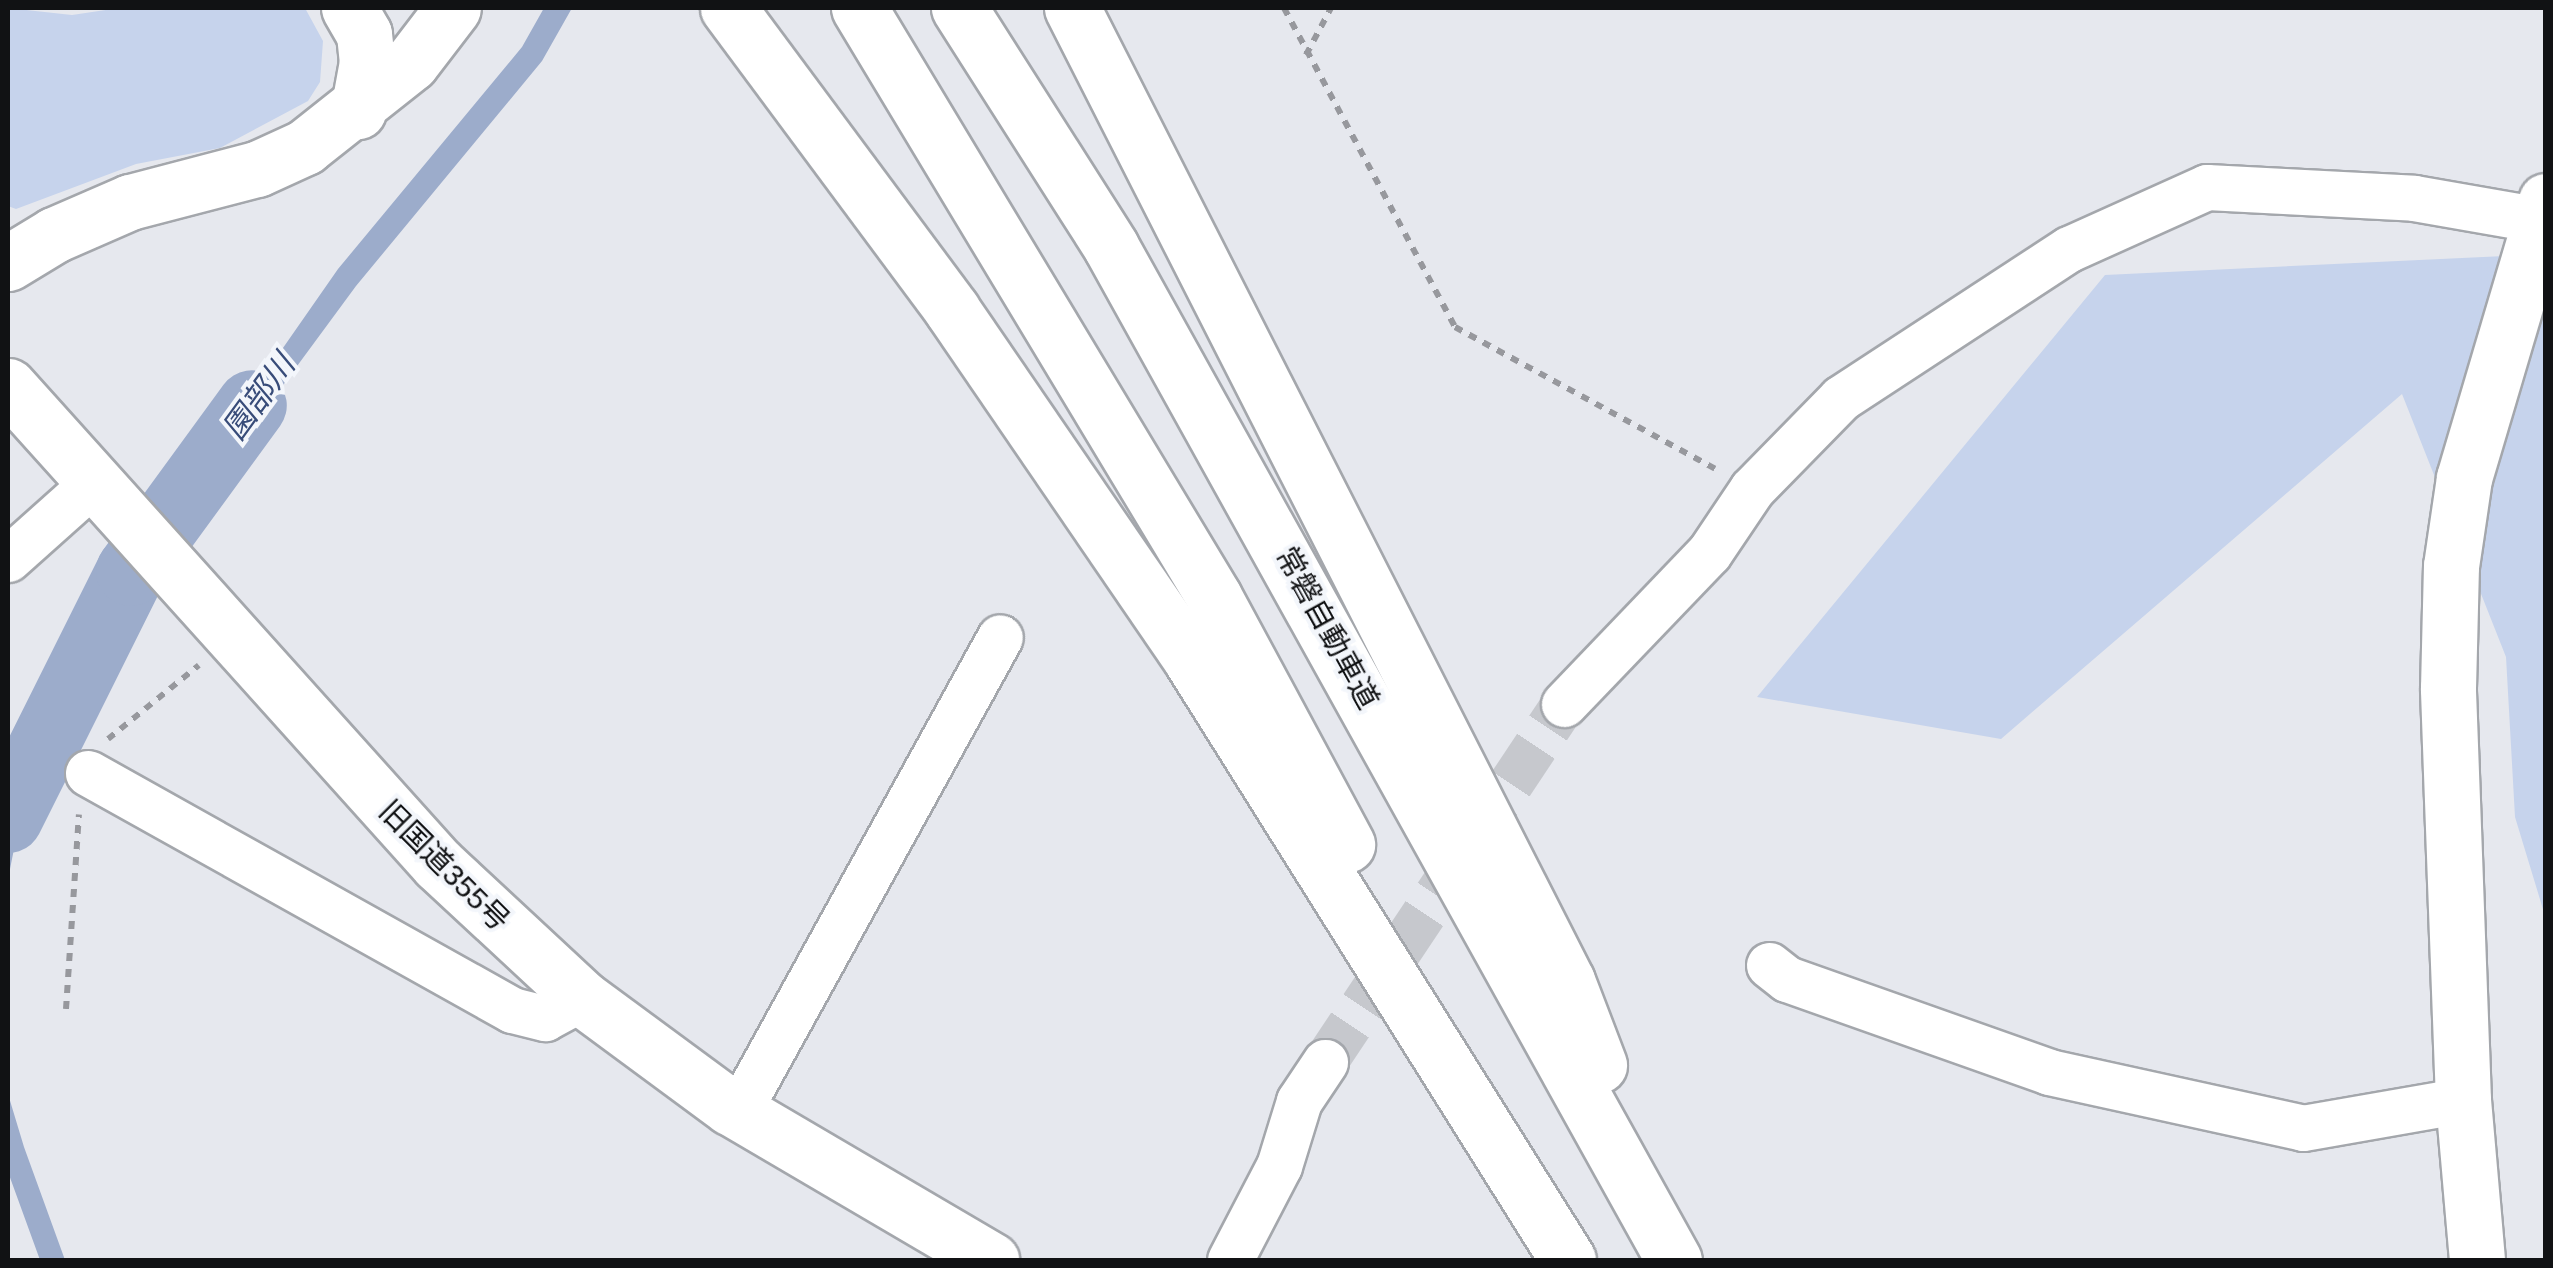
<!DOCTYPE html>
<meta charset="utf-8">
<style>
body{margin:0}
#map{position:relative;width:2553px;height:1268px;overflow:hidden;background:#e6e8ee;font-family:Helvetica,"Noto Sans JP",sans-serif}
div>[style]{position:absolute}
.green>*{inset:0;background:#c6d3ec}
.water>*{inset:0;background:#9caccb}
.pier>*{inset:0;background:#e6e8ee}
.river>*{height:70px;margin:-35px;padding:0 35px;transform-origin:35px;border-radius:35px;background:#9caccb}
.street-tunnel>*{height:45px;margin-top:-22.5px;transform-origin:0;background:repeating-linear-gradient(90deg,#c6c8cd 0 45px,transparent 0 67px)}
.path>*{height:6px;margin-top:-3px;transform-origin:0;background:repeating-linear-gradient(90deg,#97989d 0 8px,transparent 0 16px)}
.roads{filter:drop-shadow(2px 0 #a4a7ac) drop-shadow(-2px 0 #a4a7ac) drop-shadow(0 2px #a4a7ac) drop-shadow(0 -2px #a4a7ac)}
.street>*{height:45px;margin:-22.5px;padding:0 22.5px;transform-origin:22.5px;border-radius:22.5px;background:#fff}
.secondary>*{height:55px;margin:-27.5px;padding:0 27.5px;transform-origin:27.5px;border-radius:27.5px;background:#fff}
.highway>*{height:55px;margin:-27.5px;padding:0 27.5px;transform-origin:27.5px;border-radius:27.5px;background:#fff}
span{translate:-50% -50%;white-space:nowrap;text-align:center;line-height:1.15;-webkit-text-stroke:8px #f3f6fb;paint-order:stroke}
.street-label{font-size:30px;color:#111214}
.water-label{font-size:32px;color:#384c79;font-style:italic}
.frame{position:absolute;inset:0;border:10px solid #111214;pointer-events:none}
</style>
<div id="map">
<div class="green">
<i style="clip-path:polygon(8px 8px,72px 15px,119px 8px,305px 8px,323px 41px,320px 82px,308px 101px,220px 148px,136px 164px,16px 209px,8px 206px)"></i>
<i style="clip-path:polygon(2545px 254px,2545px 916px,2515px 817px,2506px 657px,2402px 394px,2001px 739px,1757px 697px,2105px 275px)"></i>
</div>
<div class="water">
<i style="clip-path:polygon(544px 8px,572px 8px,542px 61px,356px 286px,141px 578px,21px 814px,8px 879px,8px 795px,50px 714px,141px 578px,221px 437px,338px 269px,522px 47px)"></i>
<i style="clip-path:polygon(8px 1094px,24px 1147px,65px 1260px,40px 1260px,8px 1172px)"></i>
</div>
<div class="pier">
<i style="clip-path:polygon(178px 503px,190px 518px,134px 602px,126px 592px)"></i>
</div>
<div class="river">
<i style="left:8px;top:818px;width:276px;rotate:-63.5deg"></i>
<i style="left:131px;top:571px;width:205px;rotate:-53.9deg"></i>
</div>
<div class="street-tunnel">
<i style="left:1325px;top:1062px;width:430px;rotate:-56.3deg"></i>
</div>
<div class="path">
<i style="left:1284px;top:8px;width:362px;rotate:61.8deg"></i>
<i style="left:1455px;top:327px;width:296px;rotate:28.6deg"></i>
<i style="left:1306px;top:55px;width:53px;rotate:-62deg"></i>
<i style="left:108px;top:739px;width:117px;rotate:-39.1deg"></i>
<i style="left:66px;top:1009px;width:195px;rotate:-86.2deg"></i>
</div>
<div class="roads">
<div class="street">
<i style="left:8px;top:559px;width:113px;rotate:-41.8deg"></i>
<i style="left:1564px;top:704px;width:209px;rotate:-46.2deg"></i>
<i style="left:1709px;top:553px;width:77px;rotate:-56.1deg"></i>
<i style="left:1752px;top:489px;width:127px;rotate:-45.6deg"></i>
<i style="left:1841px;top:398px;width:272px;rotate:-33.2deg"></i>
<i style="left:2069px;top:249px;width:151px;rotate:-24.2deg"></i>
<i style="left:2207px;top:187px;width:207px;rotate:3deg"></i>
<i style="left:2414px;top:198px;width:128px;rotate:9.9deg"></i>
<i style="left:88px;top:773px;width:486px;rotate:29.2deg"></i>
<i style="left:512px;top:1010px;width:34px;rotate:14deg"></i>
<i style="left:545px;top:1018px;width:42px;rotate:-28.4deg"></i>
<i style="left:1769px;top:965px;width:23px;rotate:38deg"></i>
<i style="left:1787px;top:979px;width:278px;rotate:19.5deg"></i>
<i style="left:2049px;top:1072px;width:260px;rotate:12.4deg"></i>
<i style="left:2303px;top:1128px;width:162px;rotate:-9.9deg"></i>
<i style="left:738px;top:1112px;width:542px;rotate:-61.12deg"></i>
<i style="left:1230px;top:1260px;width:106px;rotate:-62.5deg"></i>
<i style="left:1279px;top:1166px;width:68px;rotate:-72.9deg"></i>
<i style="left:1299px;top:1101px;width:47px;rotate:-56.3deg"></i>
</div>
<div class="secondary">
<i style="left:8px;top:386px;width:643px;rotate:48.03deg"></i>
<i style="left:438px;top:864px;width:197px;rotate:42.9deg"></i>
<i style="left:582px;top:998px;width:184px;rotate:36.4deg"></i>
<i style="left:730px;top:1107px;width:303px;rotate:30.4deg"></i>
<i style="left:2477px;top:1260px;width:161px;rotate:-95deg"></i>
<i style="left:2463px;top:1100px;width:412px;rotate:-92.1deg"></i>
<i style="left:2448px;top:688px;width:122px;rotate:-88.6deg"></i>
<i style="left:2451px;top:566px;width:89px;rotate:-81.6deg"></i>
<i style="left:2464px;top:478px;width:289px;rotate:-73.5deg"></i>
</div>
<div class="highway">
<i style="left:349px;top:8px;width:30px;rotate:60deg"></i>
<i style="left:364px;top:34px;width:28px;rotate:84deg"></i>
<i style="left:367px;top:62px;width:50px;rotate:100.4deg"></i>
<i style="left:728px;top:8px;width:376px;rotate:53.4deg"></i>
<i style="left:952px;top:310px;width:425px;rotate:55.6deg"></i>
<i style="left:1192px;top:661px;width:707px;rotate:57.88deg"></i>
<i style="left:859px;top:8px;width:688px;rotate:58.92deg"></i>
<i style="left:1214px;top:597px;width:281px;rotate:61.7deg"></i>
<i style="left:959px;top:8px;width:283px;rotate:57.5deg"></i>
<i style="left:1111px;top:247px;width:1159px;rotate:60.94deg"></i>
<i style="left:1072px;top:8px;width:1092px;rotate:63.04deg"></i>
<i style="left:1567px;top:981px;width:90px;rotate:69.1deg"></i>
<i style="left:8px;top:263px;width:54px;rotate:-31.3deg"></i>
<i style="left:54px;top:235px;width:83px;rotate:-23.5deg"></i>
<i style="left:130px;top:202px;width:131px;rotate:-14.6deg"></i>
<i style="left:257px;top:169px;width:53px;rotate:-24.6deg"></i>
<i style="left:305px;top:147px;width:135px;rotate:-38.4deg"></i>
<i style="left:411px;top:63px;width:69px;rotate:-52.6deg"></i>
</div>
</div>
<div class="street-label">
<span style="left:1327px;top:628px;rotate:61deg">常磐自動車道</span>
<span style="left:444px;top:866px;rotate:45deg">旧国道355号</span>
</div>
<div class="water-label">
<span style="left:259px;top:397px;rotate:-54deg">園部川</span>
</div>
<div class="frame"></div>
</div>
